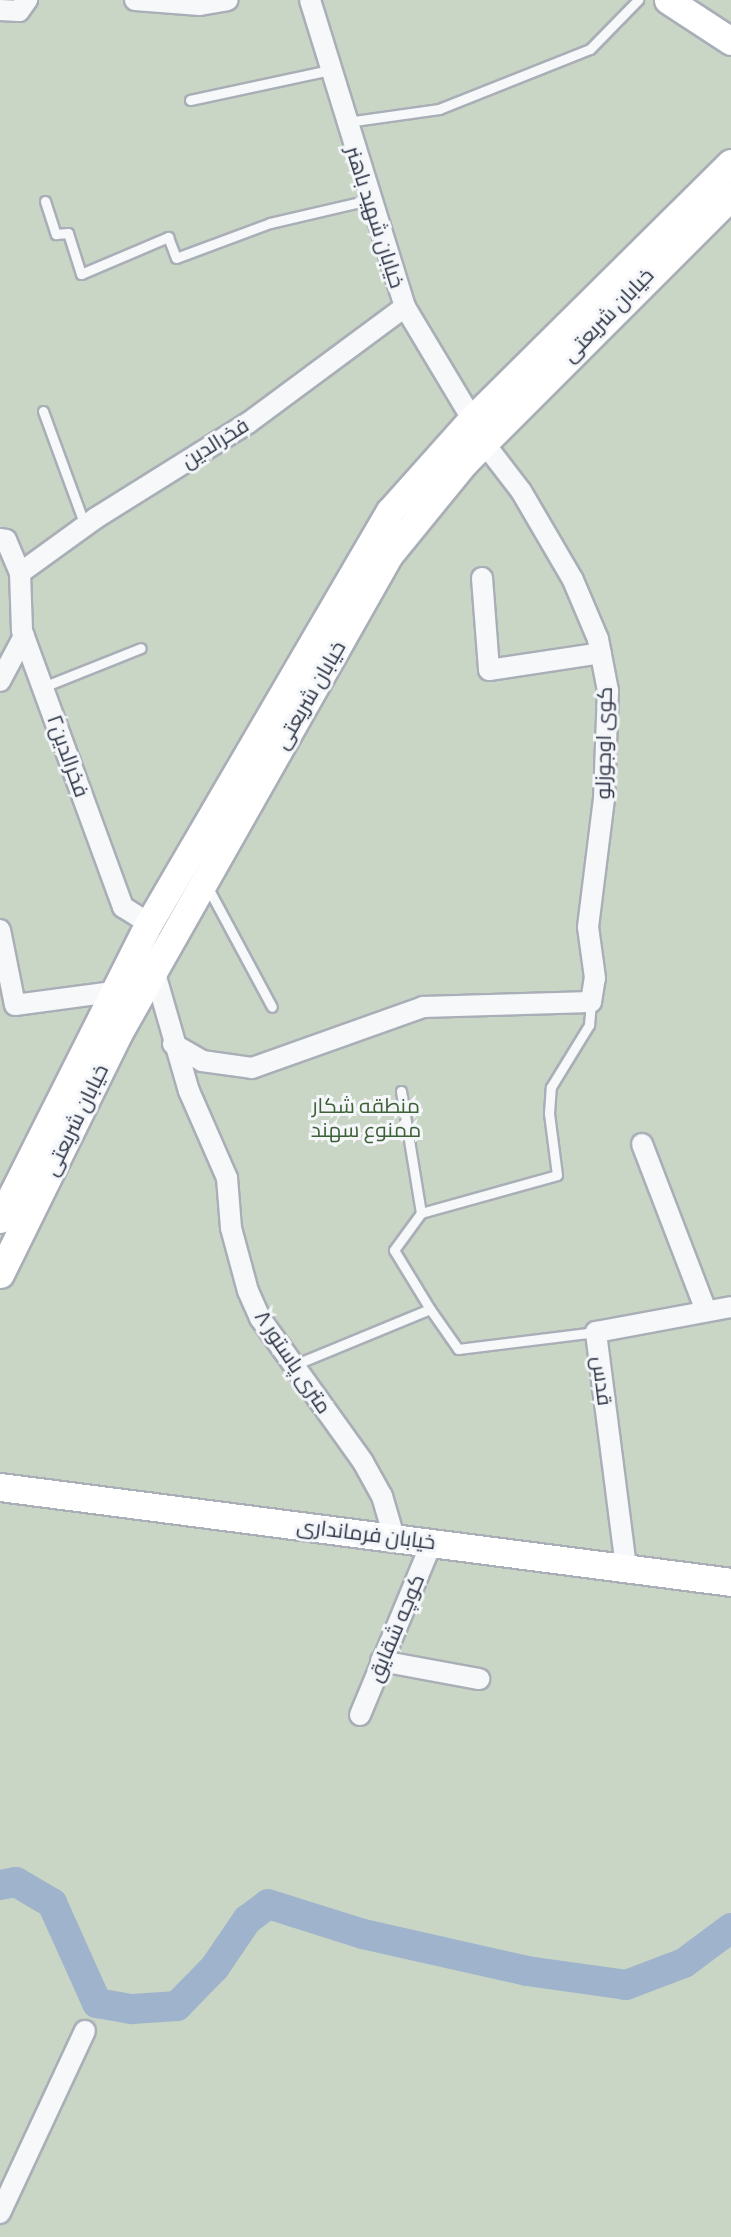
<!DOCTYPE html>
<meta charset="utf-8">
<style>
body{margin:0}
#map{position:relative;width:731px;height:2237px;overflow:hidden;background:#e4e7ec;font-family:"Source Sans 3",Cairo,sans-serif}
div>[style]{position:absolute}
.green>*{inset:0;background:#c9d6c5}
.river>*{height:30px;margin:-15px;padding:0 15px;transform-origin:15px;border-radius:15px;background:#9fb4cc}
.roads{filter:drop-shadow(2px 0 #a9aeb7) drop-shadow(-2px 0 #a9aeb7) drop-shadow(0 2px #a9aeb7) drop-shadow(0 -2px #a9aeb7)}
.lane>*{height:9px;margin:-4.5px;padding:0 4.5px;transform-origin:4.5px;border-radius:4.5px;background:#f7f8fa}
.street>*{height:20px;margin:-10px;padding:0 10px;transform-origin:10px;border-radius:10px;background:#f7f8fa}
.secondary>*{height:27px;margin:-13.5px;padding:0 13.5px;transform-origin:13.5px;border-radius:13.5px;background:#fff}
span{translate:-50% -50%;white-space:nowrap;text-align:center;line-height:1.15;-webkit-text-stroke:6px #f4f6f9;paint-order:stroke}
.street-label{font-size:21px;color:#2b3445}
.park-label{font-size:21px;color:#3f6138}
</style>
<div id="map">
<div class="green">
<i style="clip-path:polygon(0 0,731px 0,731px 2237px,0 2237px)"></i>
</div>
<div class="river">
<i style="left:0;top:1885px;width:16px;rotate:-11deg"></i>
<i style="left:16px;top:1882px;width:42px;rotate:30.3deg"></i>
<i style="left:52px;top:1903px;width:110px;rotate:65.8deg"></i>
<i style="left:97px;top:2003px;width:36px;rotate:10deg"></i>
<i style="left:132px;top:2009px;width:45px;rotate:-3.8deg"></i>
<i style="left:177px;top:2006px;width:54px;rotate:-45.7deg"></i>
<i style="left:215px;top:1967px;width:57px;rotate:-55.8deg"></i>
<i style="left:247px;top:1920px;width:26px;rotate:-37deg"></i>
<i style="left:268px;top:1904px;width:100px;rotate:17.5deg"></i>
<i style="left:363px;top:1934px;width:168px;rotate:12.7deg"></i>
<i style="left:527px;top:1971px;width:100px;rotate:8deg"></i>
<i style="left:626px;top:1985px;width:62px;rotate:-20.8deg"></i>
<i style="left:684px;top:1963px;width:59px;rotate:-36.7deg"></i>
</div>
<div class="roads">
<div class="lane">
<i style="left:190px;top:100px;width:143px;rotate:-12.1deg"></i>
<i style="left:347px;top:122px;width:93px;rotate:-8deg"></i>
<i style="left:439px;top:109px;width:162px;rotate:-21.7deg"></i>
<i style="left:590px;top:49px;width:69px;rotate:-45.6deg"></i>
<i style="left:45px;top:201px;width:35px;rotate:72deg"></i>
<i style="left:56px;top:234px;width:12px;rotate:-5deg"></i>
<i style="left:68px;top:233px;width:43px;rotate:72.4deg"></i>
<i style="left:81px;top:274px;width:95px;rotate:-23deg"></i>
<i style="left:168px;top:237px;width:22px;rotate:69deg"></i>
<i style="left:176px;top:258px;width:100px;rotate:-20.4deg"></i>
<i style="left:270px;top:223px;width:102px;rotate:-13.1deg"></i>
<i style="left:43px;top:411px;width:122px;rotate:69.9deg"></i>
<i style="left:43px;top:687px;width:105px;rotate:-21.7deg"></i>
<i style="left:207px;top:886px;width:137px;rotate:61.8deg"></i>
<i style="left:401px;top:1091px;width:124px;rotate:80.7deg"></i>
<i style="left:430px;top:1309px;width:69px;rotate:-121.4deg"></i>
<i style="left:394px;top:1250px;width:46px;rotate:-53.9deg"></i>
<i style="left:421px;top:1213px;width:141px;rotate:-15.6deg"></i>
<i style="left:557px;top:1175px;width:63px;rotate:-97.4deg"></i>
<i style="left:549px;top:1113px;width:26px;rotate:-86deg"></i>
<i style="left:551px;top:1087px;width:73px;rotate:-58.5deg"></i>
<i style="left:589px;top:1025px;width:23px;rotate:-85deg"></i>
<i style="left:294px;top:1365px;width:147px;rotate:-22.4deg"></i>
<i style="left:430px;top:1309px;width:49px;rotate:55deg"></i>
<i style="left:458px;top:1349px;width:139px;rotate:-7deg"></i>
</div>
<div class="street">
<i style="left:135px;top:0;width:65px;rotate:4.4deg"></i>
<i style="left:200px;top:5px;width:28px;rotate:-10deg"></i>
<i style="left:310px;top:0;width:321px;rotate:72.8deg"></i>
<i style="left:405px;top:307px;width:131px;rotate:59.1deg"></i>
<i style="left:0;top:10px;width:19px;rotate:3deg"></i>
<i style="left:19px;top:11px;width:14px;rotate:-54deg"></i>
<i style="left:0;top:539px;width:6px;rotate:9deg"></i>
<i style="left:6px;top:540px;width:36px;rotate:67deg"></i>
<i style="left:20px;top:573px;width:58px;rotate:88deg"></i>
<i style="left:22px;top:631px;width:294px;rotate:69.9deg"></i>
<i style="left:123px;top:907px;width:31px;rotate:32deg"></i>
<i style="left:20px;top:573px;width:94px;rotate:-35.9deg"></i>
<i style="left:96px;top:518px;width:179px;rotate:-32deg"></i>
<i style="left:248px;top:423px;width:195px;rotate:-36.5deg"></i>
<i style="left:482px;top:578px;width:92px;rotate:85.6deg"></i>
<i style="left:489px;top:670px;width:113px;rotate:-8.6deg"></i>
<i style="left:0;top:681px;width:51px;rotate:-61.9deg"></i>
<i style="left:0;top:930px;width:76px;rotate:78.7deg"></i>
<i style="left:15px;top:1005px;width:99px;rotate:-7.6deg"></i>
<i style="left:154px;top:970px;width:126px;rotate:73.9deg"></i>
<i style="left:189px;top:1091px;width:95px;rotate:66.4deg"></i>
<i style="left:227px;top:1178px;width:50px;rotate:85.4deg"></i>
<i style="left:231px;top:1228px;width:65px;rotate:74.9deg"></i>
<i style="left:248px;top:1291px;width:30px;rotate:66deg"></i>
<i style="left:260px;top:1318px;width:177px;rotate:54.4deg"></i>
<i style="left:363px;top:1462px;width:39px;rotate:61deg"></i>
<i style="left:382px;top:1496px;width:43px;rotate:73.7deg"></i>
<i style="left:173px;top:1044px;width:34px;rotate:30deg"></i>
<i style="left:202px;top:1061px;width:50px;rotate:8deg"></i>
<i style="left:252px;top:1068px;width:182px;rotate:-19.6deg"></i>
<i style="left:423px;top:1007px;width:168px;rotate:-1.7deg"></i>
<i style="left:591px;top:1002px;width:24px;rotate:-81deg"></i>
<i style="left:595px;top:978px;width:51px;rotate:-97.8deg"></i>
<i style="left:588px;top:927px;width:129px;rotate:-82.9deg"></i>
<i style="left:604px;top:799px;width:108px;rotate:-87.9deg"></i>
<i style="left:608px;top:691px;width:53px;rotate:-100.9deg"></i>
<i style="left:598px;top:639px;width:64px;rotate:-113deg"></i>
<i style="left:573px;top:580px;width:103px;rotate:-120.3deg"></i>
<i style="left:521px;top:491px;width:61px;rotate:-127.6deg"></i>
<i style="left:642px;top:1144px;width:179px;rotate:69deg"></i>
<i style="left:626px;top:1567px;width:237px;rotate:-97.3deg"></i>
<i style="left:596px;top:1332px;width:137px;rotate:-10.5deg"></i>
<i style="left:381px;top:1661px;width:100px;rotate:10.4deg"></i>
<i style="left:360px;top:1715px;width:187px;rotate:-67.4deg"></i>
<i style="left:0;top:2213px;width:201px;rotate:-65deg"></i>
</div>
<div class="secondary">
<i style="left:668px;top:0;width:75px;rotate:33.1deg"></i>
<i style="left:0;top:1219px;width:331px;rotate:-63.3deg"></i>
<i style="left:149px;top:923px;width:477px;rotate:-59.7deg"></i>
<i style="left:390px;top:511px;width:123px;rotate:-48.3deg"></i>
<i style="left:472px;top:419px;width:364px;rotate:-44.7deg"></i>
<i style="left:0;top:1274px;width:267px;rotate:-63.8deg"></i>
<i style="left:118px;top:1034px;width:550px;rotate:-60.5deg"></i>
<i style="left:389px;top:555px;width:119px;rotate:-50.8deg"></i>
<i style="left:464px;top:463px;width:378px;rotate:-45deg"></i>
<i style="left:0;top:1487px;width:737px;rotate:7.4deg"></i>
</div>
</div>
<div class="street-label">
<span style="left:375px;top:217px;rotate:72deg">خیابان شهید باهنر</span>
<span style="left:608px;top:315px;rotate:-46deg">خیابان شریعتی</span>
<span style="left:215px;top:443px;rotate:-32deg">فخرالدین</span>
<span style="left:310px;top:695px;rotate:-60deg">خیابان شریعتی</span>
<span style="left:604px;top:743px;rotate:-89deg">کوی اوجوزلو</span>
<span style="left:68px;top:756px;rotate:70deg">فخرالدین۲</span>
<span style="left:76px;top:1120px;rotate:-64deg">خیابان شریعتی</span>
<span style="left:293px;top:1362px;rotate:56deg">۸ متری پاستور</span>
<span style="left:602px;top:1381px;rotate:83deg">قدس</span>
<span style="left:366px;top:1534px;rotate:7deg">خیابان فرمانداری</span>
<span style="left:396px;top:1628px;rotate:-67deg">کوچه شقایق</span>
</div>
<div class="park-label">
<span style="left:366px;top:1118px">منطقه شکار<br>ممنوع سهند</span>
</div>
</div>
